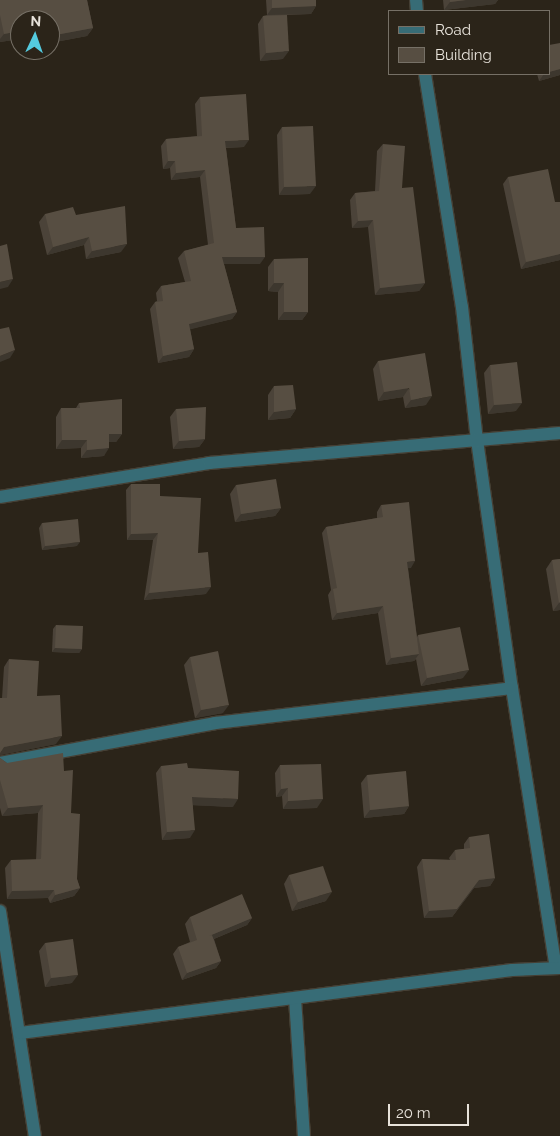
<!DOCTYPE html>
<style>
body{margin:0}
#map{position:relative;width:560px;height:1136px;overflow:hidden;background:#2b2419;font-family:Raleway,sans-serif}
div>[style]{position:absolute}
.roads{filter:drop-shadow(1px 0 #453f34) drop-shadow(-1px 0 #453f34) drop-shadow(0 1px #453f34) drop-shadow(0 -1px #453f34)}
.minor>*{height:12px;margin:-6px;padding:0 6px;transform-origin:6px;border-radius:6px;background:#376c76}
.wall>*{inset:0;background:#4b4339}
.shaded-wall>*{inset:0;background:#3d372e}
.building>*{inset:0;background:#574e42}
span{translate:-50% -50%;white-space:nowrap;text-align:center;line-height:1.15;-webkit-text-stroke:4px #2b2419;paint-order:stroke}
.legend{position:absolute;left:388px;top:10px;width:162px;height:65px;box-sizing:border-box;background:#2b2419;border:1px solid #767066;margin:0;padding:6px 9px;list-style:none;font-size:15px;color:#e7e2da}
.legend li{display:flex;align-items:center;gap:10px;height:25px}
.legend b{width:25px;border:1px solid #767066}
.north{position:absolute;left:10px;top:10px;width:50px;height:50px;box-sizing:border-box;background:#2b2419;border:1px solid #767066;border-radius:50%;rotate:3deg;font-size:14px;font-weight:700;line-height:20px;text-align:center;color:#e7e2da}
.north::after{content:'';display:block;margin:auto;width:18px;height:22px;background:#54cade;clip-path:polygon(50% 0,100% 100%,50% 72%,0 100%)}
.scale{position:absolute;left:388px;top:1104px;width:81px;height:22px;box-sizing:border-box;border:2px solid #e7e2da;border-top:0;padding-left:6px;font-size:15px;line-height:18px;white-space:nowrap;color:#e7e2da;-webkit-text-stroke:4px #2b2419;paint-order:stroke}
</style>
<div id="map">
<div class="roads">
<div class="minor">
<i style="left:416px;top:0;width:11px;rotate:85deg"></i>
<i style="left:425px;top:74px;width:236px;rotate:81deg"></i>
<i style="left:462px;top:307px;width:134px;rotate:83.6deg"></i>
<i style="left:477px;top:440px;width:250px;rotate:82deg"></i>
<i style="left:512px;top:688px;width:283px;rotate:81.1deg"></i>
<i style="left:0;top:497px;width:212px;rotate:-9.2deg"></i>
<i style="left:209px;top:463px;width:352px;rotate:-4.9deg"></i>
<i style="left:0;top:763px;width:219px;rotate:-10.5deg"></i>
<i style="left:215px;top:723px;width:299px;rotate:-6.7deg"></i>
<i style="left:0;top:911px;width:228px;rotate:81.2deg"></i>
<i style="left:295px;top:998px;width:138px;rotate:86.3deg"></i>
<i style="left:20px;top:1033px;width:496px;rotate:-7.3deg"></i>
<i style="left:512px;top:970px;width:48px;rotate:-2.4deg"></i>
</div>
</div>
<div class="wall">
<i style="clip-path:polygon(0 0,87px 0,93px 28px,87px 36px,50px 43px,50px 20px,20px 20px,20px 39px,0 42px)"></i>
<i style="clip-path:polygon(266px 0,316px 0,316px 6px,311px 14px,287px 15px,283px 59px,260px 61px,258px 24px,263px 16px,267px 15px)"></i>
<i style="clip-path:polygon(443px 0,498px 0,495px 4px,444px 10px)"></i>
<i style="clip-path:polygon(560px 43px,560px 75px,539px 81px,537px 74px,549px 74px)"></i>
<i style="clip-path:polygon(200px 97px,244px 147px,226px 148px,236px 228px,260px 264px,224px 264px,237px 312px,232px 319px,190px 329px,194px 349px,189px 357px,158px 363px,150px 309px,155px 302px,157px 301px,156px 293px,161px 286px,185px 282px,178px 258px,184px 251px,208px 245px,200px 177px,171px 180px,170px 168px,163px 169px,161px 146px,166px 139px,197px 136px,195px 104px)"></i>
<i style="clip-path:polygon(282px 127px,310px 194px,279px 195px,277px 135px)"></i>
<i style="clip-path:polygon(383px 144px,402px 188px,425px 283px,419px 291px,375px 295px,368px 227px,352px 228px,350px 200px,355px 193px,375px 191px,377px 151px)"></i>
<i style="clip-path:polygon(508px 177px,555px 202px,560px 260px,521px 269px,503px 184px)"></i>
<i style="clip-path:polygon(45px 214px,76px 215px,121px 252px,86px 259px,84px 245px,47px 255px,39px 222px)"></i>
<i style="clip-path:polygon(274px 259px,308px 312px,302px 320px,278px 320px,278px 292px,268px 291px,268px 267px)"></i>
<i style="clip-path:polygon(378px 361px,426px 405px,405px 408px,403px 397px,378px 401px,373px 369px)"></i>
<i style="clip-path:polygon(490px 365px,516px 411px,488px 414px,484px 373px)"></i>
<i style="clip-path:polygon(274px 386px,296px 409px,290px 418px,268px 420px,268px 395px)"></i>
<i style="clip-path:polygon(79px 403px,122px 434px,116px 442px,109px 442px,104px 456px,81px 458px,81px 448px,56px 449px,56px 417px,61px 408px,76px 408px)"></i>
<i style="clip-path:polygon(176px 409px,205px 439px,199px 447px,173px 449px,170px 417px)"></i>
<i style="clip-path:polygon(131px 484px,160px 496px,198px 553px,206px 594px,144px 600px,153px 540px,127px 540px,126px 490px)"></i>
<i style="clip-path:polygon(236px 485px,281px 508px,275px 516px,235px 522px,230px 494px)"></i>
<i style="clip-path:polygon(381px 505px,411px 568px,408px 568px,417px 637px,418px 635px,463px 678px,421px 686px,416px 659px,414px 661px,386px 665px,378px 613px,332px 620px,328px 595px,331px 590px,322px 533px,326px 527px,377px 518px,377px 512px)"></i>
<i style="clip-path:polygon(42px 523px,77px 546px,42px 550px,39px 528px)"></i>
<i style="clip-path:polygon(560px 559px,560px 610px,553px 611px,546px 569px,552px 560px)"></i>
<i style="clip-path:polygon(56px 625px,82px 649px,79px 653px,52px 652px,53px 629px)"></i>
<i style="clip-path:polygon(190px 657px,223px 713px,195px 718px,184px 665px)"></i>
<i style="clip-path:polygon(9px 659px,37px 696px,56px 744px,0 755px,0 698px,2px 698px,4px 667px)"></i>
<i style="clip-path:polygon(0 758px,7px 763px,64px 771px,71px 813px,77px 879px,80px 888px,74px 896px,50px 903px,48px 898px,7px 899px,5px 868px,11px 860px,36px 860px,38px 813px,2px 816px,0 808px)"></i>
<i style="clip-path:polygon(280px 765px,317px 808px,283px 809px,282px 796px,276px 797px,275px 773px)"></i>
<i style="clip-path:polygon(161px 766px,188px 768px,233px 807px,193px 805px,190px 838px,162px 840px,156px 773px)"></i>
<i style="clip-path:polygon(367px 775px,409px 806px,404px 814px,364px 818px,361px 783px)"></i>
<i style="clip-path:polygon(469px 837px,495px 878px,490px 886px,474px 888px,452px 917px,424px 918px,417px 867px,422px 859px,450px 860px,449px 858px,455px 850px,464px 849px,464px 844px)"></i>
<i style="clip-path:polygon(289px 875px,326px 901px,292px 911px,284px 884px)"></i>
<i style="clip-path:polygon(190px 917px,252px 918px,247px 925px,214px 939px,221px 961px,216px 968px,182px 980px,173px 954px,178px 947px,190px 942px,185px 924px)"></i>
<i style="clip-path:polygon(45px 943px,72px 983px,45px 987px,39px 951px)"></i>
</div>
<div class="shaded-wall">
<i style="clip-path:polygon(466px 0,498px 0,495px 4px,444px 10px,450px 2px)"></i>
<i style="clip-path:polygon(316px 6px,311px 14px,267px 15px,272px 8px)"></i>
<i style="clip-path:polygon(93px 28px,87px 36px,50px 43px,50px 36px)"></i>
<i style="clip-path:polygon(20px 31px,20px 39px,0 42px,0 39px,4px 34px)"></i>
<i style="clip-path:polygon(289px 51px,283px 59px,260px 61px,266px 53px)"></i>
<i style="clip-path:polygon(560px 69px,560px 75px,539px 81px,544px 74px,549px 74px,549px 72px)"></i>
<i style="clip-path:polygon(249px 140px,244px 147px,220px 148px,225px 141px)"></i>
<i style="clip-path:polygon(168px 161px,175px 161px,170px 168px,163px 169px)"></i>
<i style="clip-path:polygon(205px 170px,200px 177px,171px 180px,176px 173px)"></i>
<i style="clip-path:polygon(316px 186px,310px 194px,279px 195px,284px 187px)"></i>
<i style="clip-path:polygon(373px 220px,368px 227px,352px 228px,358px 221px)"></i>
<i style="clip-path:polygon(89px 237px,84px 245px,47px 255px,53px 247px)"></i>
<i style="clip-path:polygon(127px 244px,121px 252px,86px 259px,92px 251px)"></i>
<i style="clip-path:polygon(560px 254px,560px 260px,521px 269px,526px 262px)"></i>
<i style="clip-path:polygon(222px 257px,265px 257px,260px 264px,217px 264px)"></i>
<i style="clip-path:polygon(13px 279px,8px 287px,0 289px,0 282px)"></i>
<i style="clip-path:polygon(274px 283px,284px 283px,278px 292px,268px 291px)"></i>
<i style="clip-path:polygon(425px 283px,419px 291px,375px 295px,380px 288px)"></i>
<i style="clip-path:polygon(237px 312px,232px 319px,184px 331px,189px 324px)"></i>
<i style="clip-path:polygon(284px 312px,308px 312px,302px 320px,278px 320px)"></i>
<i style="clip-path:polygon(194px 349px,189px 357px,158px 363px,163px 356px)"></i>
<i style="clip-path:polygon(15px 350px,10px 358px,0 362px,0 356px)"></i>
<i style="clip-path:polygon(409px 388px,403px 397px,378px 401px,384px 392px)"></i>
<i style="clip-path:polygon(432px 396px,426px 405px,405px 408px,411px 400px)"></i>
<i style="clip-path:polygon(522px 403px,516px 411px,488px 414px,494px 405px)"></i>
<i style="clip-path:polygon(296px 409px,290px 418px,268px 420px,274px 412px)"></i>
<i style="clip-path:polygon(109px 434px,122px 434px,116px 442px,104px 442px)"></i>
<i style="clip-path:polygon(205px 439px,199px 447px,173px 449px,179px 441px)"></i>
<i style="clip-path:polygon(62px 440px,87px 440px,81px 448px,56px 449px)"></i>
<i style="clip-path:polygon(109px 448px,104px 456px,81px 458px,87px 450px)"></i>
<i style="clip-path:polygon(281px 508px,275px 516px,235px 522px,241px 514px)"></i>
<i style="clip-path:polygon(158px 533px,153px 540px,127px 540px,131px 534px)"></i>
<i style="clip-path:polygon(80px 542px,77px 546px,42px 550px,45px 546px)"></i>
<i style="clip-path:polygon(415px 561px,411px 568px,402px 569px,407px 562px)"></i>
<i style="clip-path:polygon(211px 587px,206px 594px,144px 600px,149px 593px)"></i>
<i style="clip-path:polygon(560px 602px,560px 610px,553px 611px,559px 603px)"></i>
<i style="clip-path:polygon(383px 606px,378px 613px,332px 620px,337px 613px)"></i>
<i style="clip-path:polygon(55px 648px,82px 649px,79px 653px,52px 652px)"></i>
<i style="clip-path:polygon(419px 654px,414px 661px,386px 665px,391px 658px)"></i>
<i style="clip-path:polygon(469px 670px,463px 678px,421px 686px,427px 678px)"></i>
<i style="clip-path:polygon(229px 705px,223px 713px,195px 718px,201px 710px)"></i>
<i style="clip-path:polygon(62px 736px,56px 744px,0 755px,0 753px,4px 747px)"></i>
<i style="clip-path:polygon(288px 788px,282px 796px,276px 797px,281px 789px)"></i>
<i style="clip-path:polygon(192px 797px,238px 799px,233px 807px,187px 805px)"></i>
<i style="clip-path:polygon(323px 799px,317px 808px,283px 809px,288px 801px)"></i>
<i style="clip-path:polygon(43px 805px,38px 813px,2px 816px,8px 808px)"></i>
<i style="clip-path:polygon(409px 806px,404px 814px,364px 818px,370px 810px)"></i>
<i style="clip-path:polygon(195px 830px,190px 838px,162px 840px,167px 832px)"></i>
<i style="clip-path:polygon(495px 878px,490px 886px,474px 888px,452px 917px,424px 918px,429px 911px,479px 880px)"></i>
<i style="clip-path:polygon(80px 888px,74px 896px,50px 903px,55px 895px)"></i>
<i style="clip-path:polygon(54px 890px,48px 898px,7px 899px,12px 891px)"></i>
<i style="clip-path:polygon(332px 892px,326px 901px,292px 911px,298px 902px)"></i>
<i style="clip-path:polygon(252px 918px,247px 925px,204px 943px,209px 936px)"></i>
<i style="clip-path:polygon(221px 961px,216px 968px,182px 980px,187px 973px)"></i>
<i style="clip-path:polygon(78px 975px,72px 983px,45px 987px,51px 978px)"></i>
</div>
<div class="building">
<i style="clip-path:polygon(0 0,87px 0,93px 28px,50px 36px,50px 20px,20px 20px,20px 31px,4px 34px,0 15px)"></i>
<i style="clip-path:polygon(272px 0,316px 0,316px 6px,272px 8px)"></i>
<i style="clip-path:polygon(450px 0,466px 0,450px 2px)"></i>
<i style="clip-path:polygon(287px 15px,289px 51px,266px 53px,263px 16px)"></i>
<i style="clip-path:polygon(560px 43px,560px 69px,549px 72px,549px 45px)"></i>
<i style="clip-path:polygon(246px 94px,249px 140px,225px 141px,236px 228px,264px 227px,265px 257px,222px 257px,237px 312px,189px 324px,194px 349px,163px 356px,155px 302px,163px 301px,161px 286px,191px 281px,184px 251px,214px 243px,205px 170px,176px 173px,175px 161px,168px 161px,166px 139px,202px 136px,200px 97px)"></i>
<i style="clip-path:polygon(313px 126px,316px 186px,284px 187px,282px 127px)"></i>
<i style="clip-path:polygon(383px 144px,405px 146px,402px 188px,413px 187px,425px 283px,380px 288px,373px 220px,358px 221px,355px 193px,379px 191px)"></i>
<i style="clip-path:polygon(548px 169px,555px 202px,560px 202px,560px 254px,526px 262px,508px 177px)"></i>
<i style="clip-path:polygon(125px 206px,127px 244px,92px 251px,89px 237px,53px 247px,45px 214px,73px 207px,76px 215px)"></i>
<i style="clip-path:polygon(7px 244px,13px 279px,0 282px,0 246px)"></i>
<i style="clip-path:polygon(308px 258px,308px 312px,284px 312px,284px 283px,274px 283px,274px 259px)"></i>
<i style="clip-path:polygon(9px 327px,15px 350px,0 356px,0 329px)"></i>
<i style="clip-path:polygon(425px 353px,432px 396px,411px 400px,409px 388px,384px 392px,378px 361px)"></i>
<i style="clip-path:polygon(517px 362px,522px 403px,494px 405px,490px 365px)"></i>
<i style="clip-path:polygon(293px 385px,296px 409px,274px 412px,274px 386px)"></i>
<i style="clip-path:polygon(122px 399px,122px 434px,109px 434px,109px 448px,87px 450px,87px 440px,62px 440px,61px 408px,80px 408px,79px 403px)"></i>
<i style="clip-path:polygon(206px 407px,205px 439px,179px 441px,176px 409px)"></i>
<i style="clip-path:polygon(276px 479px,281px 508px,241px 514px,236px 485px)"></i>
<i style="clip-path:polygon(131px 484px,160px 484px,160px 496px,201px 498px,198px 553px,208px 552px,211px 587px,149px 593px,158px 533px,131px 534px)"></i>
<i style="clip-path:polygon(409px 502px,415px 561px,407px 562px,419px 654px,391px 658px,383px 606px,337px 613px,333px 589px,337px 588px,326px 527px,383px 517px,381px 505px)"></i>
<i style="clip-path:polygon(78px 519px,80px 542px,45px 546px,42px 523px)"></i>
<i style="clip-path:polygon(560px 559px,560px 602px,559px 603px,552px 560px)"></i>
<i style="clip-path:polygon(56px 625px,83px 626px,82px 649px,55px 648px)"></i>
<i style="clip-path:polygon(460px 627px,469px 670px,427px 678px,418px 635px)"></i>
<i style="clip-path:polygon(218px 651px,229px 705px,201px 710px,190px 657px)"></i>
<i style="clip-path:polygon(9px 659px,39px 661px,37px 696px,60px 695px,62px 736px,4px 747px,0 753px,0 698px,7px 698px)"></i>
<i style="clip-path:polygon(63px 753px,64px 771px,73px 770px,71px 813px,80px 814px,77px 879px,80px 888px,55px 895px,54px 890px,12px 891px,11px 860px,41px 859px,43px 805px,8px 808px,0 780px,0 758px,7px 763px)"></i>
<i style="clip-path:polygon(187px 763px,188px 768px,239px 771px,238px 799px,192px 797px,195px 830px,167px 832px,161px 766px)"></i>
<i style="clip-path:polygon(321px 764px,323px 799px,288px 801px,288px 788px,281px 789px,280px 765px)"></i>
<i style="clip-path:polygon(406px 771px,409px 806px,370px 810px,367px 775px)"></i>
<i style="clip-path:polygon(489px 834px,495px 878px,479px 880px,457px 909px,429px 911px,422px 859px,456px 860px,455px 850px,470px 848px,469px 837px)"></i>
<i style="clip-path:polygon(323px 866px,332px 892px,298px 902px,289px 875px)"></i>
<i style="clip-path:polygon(242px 894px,252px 918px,209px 936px,212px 935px,221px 961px,187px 973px,178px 947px,197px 940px,190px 917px)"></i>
<i style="clip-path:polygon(73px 939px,78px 975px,51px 978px,45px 943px)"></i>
</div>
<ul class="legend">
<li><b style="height:6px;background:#376c76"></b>Road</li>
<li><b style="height:14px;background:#574e42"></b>Building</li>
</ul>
<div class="north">N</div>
<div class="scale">20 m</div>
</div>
